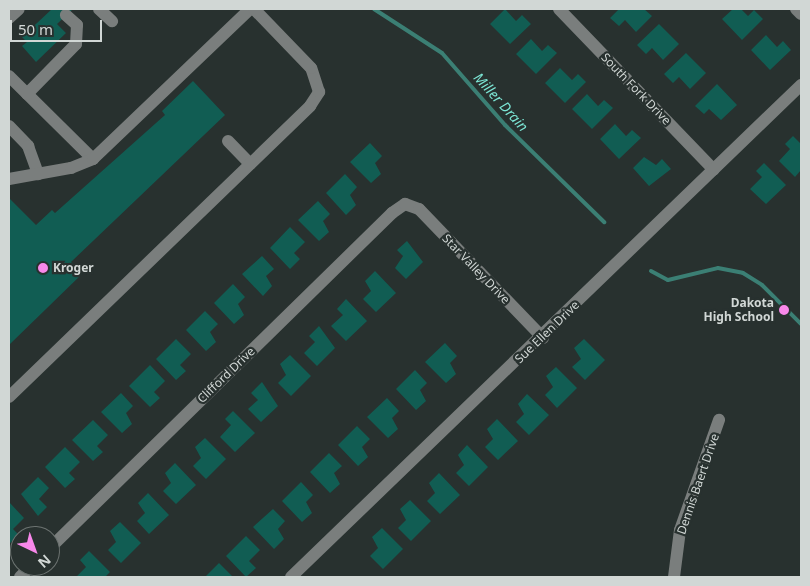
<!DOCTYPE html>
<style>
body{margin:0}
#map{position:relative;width:810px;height:586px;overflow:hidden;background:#28312f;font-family:"Noto Sans",sans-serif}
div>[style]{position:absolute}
.stream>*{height:4px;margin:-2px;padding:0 2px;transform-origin:2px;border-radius:2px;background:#3b7f74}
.building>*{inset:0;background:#115d53}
.minor>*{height:12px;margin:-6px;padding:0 6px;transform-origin:6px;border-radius:6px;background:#7a7e7d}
.dots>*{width:14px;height:14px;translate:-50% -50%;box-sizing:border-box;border:2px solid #28312f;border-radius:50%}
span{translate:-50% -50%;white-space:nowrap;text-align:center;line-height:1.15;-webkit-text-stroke:4.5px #28312f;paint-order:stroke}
.street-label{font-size:12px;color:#d1d7d5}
.poi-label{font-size:12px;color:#d1d7d5;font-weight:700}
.left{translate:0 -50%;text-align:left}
.right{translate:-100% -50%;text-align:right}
.water-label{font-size:14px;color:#7ce5d4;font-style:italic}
.frame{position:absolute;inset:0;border:10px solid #d1d7d5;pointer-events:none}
.north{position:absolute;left:10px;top:526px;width:50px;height:50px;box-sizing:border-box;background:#28312f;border:1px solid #6c7371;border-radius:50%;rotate:138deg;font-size:14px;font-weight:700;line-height:20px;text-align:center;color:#d1d7d5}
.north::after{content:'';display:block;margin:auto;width:18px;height:22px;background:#f888ea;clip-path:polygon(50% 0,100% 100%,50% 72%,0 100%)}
.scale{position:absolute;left:10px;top:20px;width:92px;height:22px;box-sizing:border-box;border:2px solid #d1d7d5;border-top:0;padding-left:6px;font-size:15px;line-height:18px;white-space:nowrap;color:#d1d7d5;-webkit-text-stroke:4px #28312f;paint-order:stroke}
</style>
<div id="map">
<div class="stream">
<i style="left:374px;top:9px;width:81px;rotate:32.9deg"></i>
<i style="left:442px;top:53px;width:96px;rotate:48.8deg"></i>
<i style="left:505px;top:125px;width:139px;rotate:44.4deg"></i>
<i style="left:651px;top:271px;width:19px;rotate:28deg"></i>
<i style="left:668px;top:280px;width:51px;rotate:-13.5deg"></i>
<i style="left:718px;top:268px;width:25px;rotate:11deg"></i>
<i style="left:743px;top:273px;width:22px;rotate:32deg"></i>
<i style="left:762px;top:285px;width:55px;rotate:45deg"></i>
</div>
<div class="building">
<i style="clip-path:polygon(52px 9px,73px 9px,57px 24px,66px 33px,36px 62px,22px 46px,27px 42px,22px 37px)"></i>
<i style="clip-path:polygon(505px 9px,516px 21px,522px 15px,531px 24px,510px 44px,490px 24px)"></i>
<i style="clip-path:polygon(619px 9px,644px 9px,652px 16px,636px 32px,625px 20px,619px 26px,610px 18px)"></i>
<i style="clip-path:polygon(733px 9px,741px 9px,748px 16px,754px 10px,763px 19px,742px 40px,722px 19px)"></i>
<i style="clip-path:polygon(659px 24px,679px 44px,663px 60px,652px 48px,646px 54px,637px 45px)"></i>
<i style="clip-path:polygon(766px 35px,777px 47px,783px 41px,791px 50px,770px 70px,751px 50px)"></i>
<i style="clip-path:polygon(531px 39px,542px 51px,548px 45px,557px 53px,536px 74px,516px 54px)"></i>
<i style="clip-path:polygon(686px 53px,706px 73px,690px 89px,679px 77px,673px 83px,664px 74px)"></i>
<i style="clip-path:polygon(560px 68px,572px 80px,578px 74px,586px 82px,565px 103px,545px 83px)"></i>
<i style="clip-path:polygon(193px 81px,225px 115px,71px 262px,82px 274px,9px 345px,9px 198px,36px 225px,52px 210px,55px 213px,165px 115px,162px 111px)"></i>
<i style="clip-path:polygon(717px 84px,737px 105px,721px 120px,709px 109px,704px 114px,695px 106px)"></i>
<i style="clip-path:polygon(587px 94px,598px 106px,604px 100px,613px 108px,592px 129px,572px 109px)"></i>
<i style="clip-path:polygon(615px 124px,626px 136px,632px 130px,641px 138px,619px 159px,600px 139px)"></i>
<i style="clip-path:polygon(793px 136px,801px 144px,801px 170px,795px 177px,779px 161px,790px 149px,785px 144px)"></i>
<i style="clip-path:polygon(370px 143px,382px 156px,375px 163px,381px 174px,371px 183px,350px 162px)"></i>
<i style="clip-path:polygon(644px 157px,656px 165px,662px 159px,671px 169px,649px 186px,633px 168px)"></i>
<i style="clip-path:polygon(764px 163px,786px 185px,766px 204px,750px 189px,762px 177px,756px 171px)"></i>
<i style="clip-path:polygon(345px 174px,357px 187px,350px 195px,356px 205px,346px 215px,326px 193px)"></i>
<i style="clip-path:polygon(318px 201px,330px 214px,323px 221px,329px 232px,319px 241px,298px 220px)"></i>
<i style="clip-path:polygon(290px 227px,305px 242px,294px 253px,300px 259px,290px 269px,270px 248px)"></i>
<i style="clip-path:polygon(407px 241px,423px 262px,406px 279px,395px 268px,403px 256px,397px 250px)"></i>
<i style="clip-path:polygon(262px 256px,274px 269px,266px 276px,272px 286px,263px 296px,242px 274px)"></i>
<i style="clip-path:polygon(375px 271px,396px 293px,376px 312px,363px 299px,371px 291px,365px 281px)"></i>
<i style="clip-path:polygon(233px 284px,245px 297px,238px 304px,244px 315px,234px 324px,214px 303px)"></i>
<i style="clip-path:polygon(346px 299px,367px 321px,346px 341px,331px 326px,343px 315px,337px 309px)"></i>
<i style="clip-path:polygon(205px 311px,218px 324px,210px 332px,216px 342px,206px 351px,186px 330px)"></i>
<i style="clip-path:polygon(319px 326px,335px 348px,317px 366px,304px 353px,315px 342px,309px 336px)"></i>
<i style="clip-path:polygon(176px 339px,191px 354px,180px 365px,186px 371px,176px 380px,156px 359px)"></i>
<i style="clip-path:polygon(584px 339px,605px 360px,585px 380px,572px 367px,581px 359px,574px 348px)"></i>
<i style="clip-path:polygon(445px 343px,457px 356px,450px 363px,456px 374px,446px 383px,425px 362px)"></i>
<i style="clip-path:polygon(290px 355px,311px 376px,291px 396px,278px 383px,286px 375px,280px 364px)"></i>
<i style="clip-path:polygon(150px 365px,165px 381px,154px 392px,160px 398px,150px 407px,129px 386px)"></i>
<i style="clip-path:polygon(556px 367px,577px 388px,557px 408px,545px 395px,553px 387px,546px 376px)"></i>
<i style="clip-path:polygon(415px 370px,427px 383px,420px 390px,426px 401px,416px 410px,396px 389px)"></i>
<i style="clip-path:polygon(262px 382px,278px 406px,261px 422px,248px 409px,258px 400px,251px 393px)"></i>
<i style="clip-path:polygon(121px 393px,133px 406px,126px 413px,132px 424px,122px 433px,101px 412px)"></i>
<i style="clip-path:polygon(527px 394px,549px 415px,529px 435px,516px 422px,524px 414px,518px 404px)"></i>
<i style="clip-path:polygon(387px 398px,399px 411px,392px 418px,398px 429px,388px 438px,367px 417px)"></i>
<i style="clip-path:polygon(233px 411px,255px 433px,235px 452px,220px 437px,231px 425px,225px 419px)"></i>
<i style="clip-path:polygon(497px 419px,518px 441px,498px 460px,485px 447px,493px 439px,487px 429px)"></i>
<i style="clip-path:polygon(93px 420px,108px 435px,97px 446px,103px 452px,93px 461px,72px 440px)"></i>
<i style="clip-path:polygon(357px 426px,370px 439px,362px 447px,368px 457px,358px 466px,338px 445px)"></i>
<i style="clip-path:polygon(205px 438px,226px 459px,206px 479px,193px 466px,201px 458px,195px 447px)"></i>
<i style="clip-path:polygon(467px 445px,488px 467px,469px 486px,456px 473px,464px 465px,458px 455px)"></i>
<i style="clip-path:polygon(65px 447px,80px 462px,69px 473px,75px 479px,65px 488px,45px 467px)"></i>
<i style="clip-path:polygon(329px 453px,342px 466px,334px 473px,340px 484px,330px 493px,310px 472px)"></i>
<i style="clip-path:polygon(175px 463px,196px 485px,176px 504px,163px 491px,171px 483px,165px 473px)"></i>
<i style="clip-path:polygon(439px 473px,460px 495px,440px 514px,427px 501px,435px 493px,429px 483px)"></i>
<i style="clip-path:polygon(38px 477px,49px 488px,39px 499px,47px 507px,38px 516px,21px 494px)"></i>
<i style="clip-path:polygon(301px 482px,313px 495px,306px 502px,312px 513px,302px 522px,282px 501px)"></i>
<i style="clip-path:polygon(148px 493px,169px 515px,149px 534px,137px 521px,145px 513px,138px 503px)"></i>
<i style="clip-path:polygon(410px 500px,431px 521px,411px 541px,398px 528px,406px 520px,400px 509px)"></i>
<i style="clip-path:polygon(9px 502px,24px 518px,13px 529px,19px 535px,9px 544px)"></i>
<i style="clip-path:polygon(273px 509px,285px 521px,278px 529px,284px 539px,274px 549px,253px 527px)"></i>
<i style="clip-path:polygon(120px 522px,141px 543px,121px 563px,108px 550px,116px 542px,110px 531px)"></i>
<i style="clip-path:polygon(382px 528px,403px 549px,383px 569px,370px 556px,378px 548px,372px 537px)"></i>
<i style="clip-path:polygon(246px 536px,260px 550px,249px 561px,256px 568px,246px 577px,226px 556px)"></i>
<i style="clip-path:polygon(89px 551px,110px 572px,105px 577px,76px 577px,86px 567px,80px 560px)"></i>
<i style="clip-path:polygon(219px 563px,233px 577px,205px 577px)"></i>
</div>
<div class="minor">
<i style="left:99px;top:9px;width:18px;rotate:43deg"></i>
<i style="left:559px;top:9px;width:223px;rotate:46.1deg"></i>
<i style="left:796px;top:9px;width:7px;rotate:45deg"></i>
<i style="left:9px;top:18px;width:13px;rotate:-42deg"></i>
<i style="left:9px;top:76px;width:118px;rotate:44.7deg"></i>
<i style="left:27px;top:94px;width:70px;rotate:-45.6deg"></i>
<i style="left:76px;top:44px;width:19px;rotate:-87deg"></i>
<i style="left:77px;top:25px;width:15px;rotate:-138deg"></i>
<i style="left:9px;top:126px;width:28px;rotate:46deg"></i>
<i style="left:28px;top:146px;width:30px;rotate:70deg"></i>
<i style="left:228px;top:141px;width:32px;rotate:46deg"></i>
<i style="left:9px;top:179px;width:63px;rotate:-10.1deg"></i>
<i style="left:71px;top:168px;width:24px;rotate:-22deg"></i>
<i style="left:93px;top:159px;width:217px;rotate:-43.7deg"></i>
<i style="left:9px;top:397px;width:419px;rotate:-44deg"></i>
<i style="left:310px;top:106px;width:17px;rotate:-57deg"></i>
<i style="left:319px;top:92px;width:25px;rotate:-108deg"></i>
<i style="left:311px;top:68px;width:82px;rotate:-134deg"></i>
<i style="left:50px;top:548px;width:479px;rotate:-44.4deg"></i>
<i style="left:392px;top:213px;width:16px;rotate:-35deg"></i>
<i style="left:405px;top:204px;width:15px;rotate:20deg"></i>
<i style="left:419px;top:209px;width:179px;rotate:46.1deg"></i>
<i style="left:20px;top:577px;width:16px;rotate:-45deg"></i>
<i style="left:291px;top:577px;width:709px;rotate:-43.97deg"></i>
<i style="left:674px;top:577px;width:47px;rotate:-82.7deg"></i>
<i style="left:680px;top:530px;width:117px;rotate:-70.5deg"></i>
</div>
<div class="dots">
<i style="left:43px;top:268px;background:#f888ea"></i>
<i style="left:784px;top:310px;background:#f888ea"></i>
</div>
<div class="street-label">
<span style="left:636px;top:89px;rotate:46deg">South Fork Drive</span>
<span style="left:476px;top:269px;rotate:46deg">Star Valley Drive</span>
<span style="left:547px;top:332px;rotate:-44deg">Sue Ellen Drive</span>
<span style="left:226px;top:375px;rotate:-44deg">Clifford Drive</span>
<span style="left:698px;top:484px;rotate:-71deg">Dennis Baert Drive</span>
</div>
<div class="poi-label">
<span class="left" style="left:53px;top:268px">Kroger</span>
<span class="right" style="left:774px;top:310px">Dakota<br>High School</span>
</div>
<div class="water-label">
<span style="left:501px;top:102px;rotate:48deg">Miller Drain</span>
</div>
<div class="frame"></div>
<div class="north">N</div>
<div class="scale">50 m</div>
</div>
